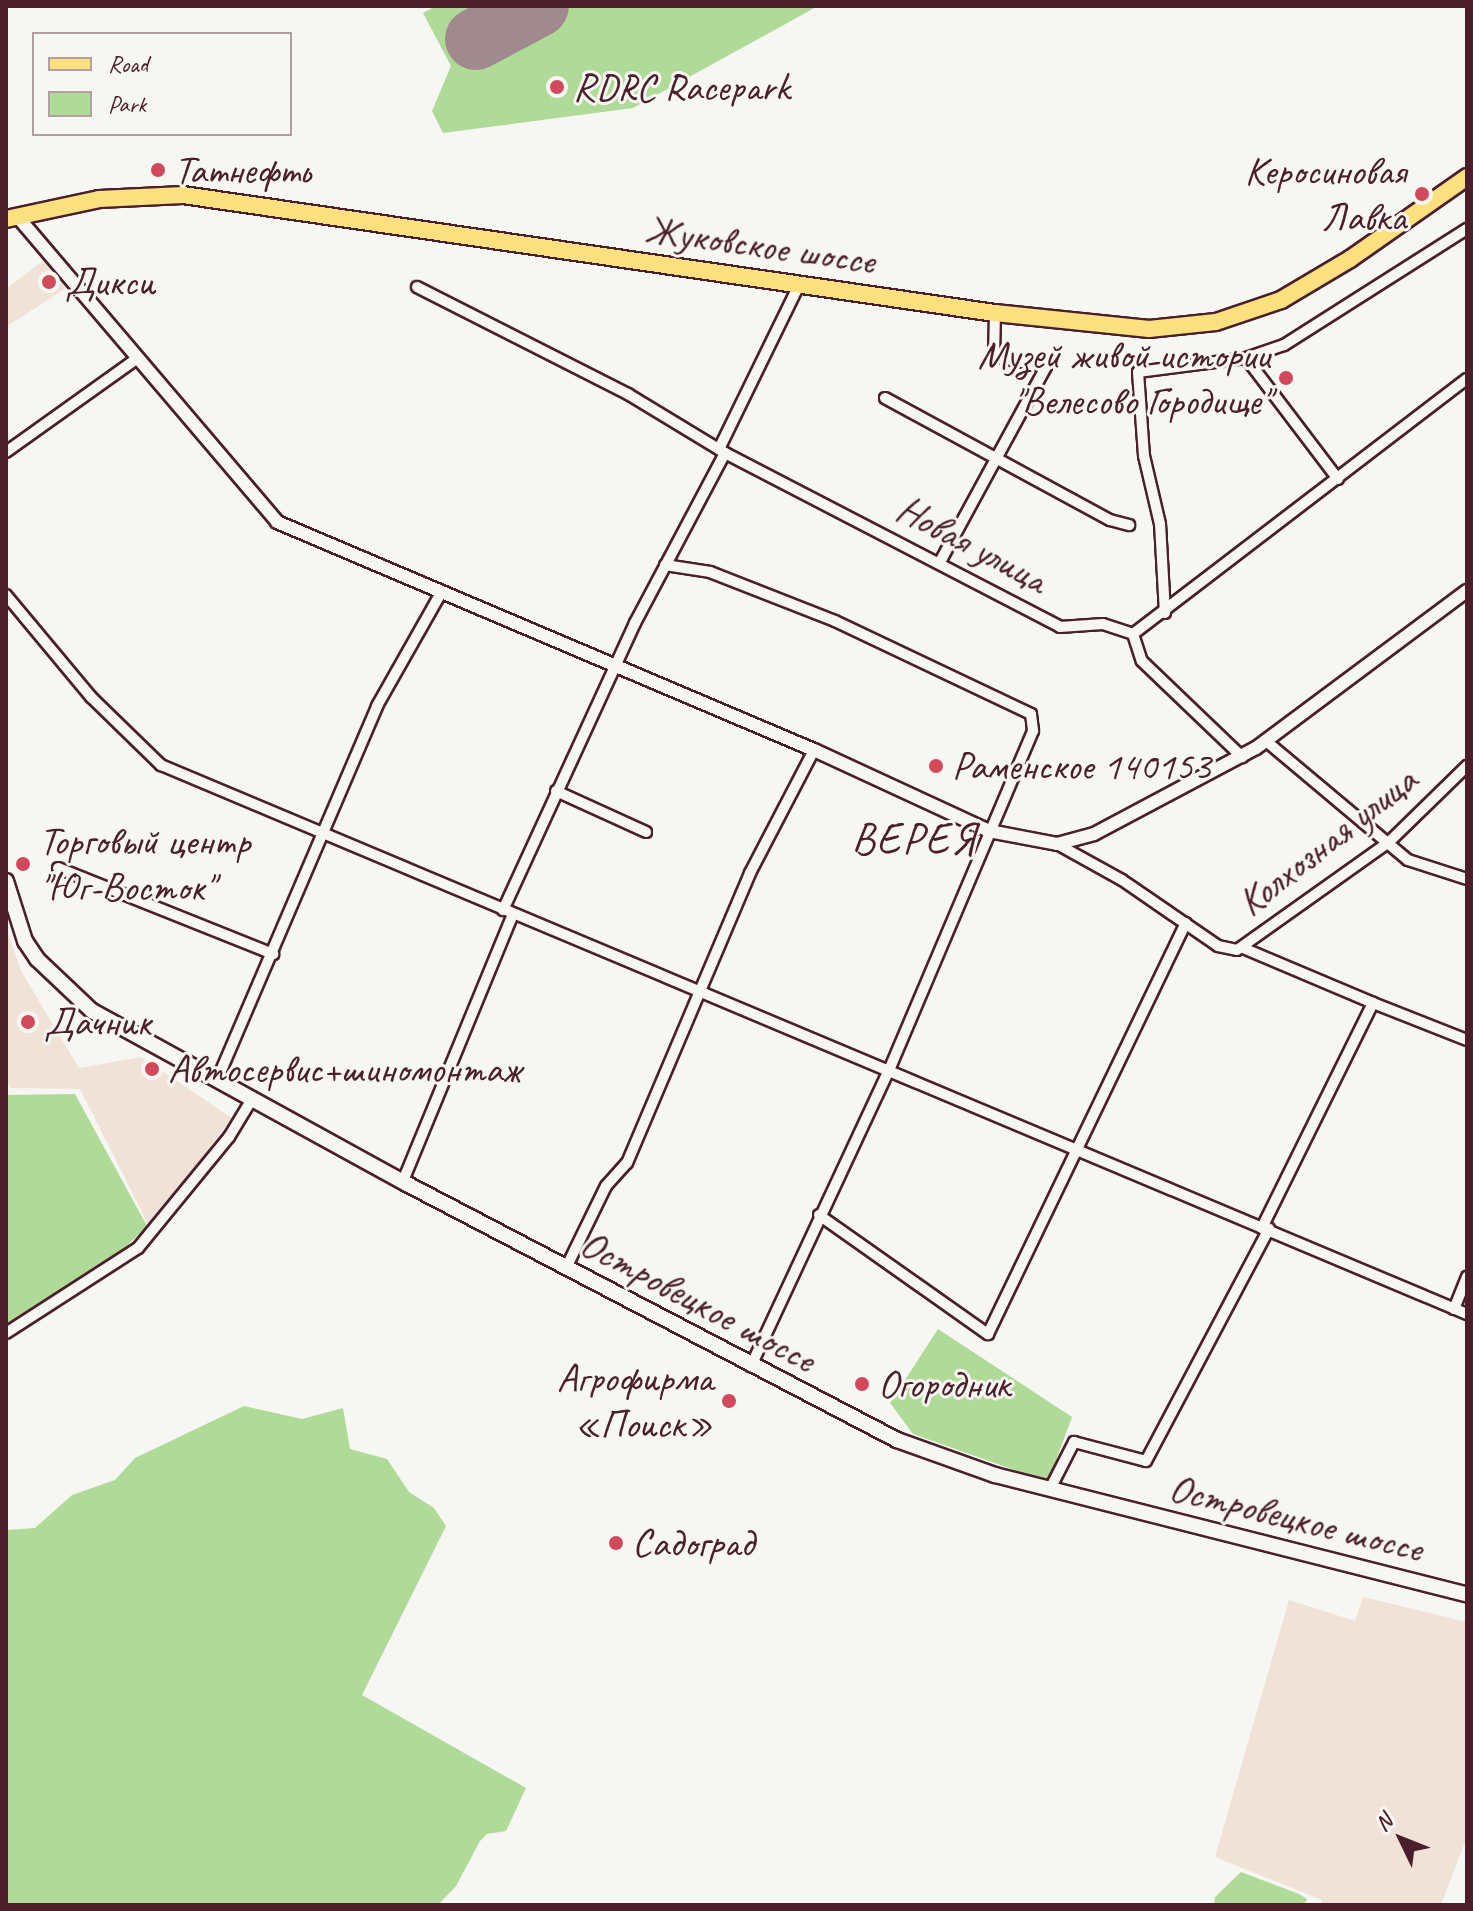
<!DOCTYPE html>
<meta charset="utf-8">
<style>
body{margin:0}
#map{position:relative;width:1473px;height:1911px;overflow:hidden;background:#f6f6f2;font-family:Caveat,sans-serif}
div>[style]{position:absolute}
.built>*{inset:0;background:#f1e2d7}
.green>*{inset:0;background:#b0da97}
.runway>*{height:62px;margin:-31px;padding:0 31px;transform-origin:31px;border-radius:31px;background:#a08a8e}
.roads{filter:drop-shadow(2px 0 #4a1f2b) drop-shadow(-2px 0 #4a1f2b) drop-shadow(0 2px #4a1f2b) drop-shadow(0 -2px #4a1f2b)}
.minor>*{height:10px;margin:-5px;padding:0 5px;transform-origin:5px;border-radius:5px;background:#f6f6f2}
.tertiary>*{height:12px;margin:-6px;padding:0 6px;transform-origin:6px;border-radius:6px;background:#f6f6f2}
.secondary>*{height:14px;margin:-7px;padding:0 7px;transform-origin:7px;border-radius:7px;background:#f6f6f2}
.primary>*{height:16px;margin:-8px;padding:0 8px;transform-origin:8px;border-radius:8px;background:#fbe080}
.dots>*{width:22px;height:22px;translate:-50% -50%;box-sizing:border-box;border:4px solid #f6f6f2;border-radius:50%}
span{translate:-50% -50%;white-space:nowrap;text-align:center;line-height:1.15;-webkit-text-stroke:6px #f6f6f2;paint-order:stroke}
.poi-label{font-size:40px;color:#4a1f2b}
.left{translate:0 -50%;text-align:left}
.right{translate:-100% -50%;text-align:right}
.street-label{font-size:40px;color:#4a1f2b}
.quarter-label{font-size:44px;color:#4a1f2b;letter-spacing:2px}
.frame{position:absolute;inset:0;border:8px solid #4a1f2b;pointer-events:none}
.legend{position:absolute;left:32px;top:32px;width:260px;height:104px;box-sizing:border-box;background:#f6f6f2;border:2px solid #b1a0a2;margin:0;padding:10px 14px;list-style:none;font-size:24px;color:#4a1f2b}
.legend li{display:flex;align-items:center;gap:16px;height:40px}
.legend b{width:40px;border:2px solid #b1a0a2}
.north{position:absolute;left:1361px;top:1799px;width:80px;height:80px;-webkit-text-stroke:6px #f6f6f2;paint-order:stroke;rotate:313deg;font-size:22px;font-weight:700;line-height:32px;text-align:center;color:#4a1f2b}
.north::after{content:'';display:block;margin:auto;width:28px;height:36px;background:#4a1f2b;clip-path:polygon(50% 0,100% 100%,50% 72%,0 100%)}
</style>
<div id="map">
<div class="built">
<i style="clip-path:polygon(48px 257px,72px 284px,6px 327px,6px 289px)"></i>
<i style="clip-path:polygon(6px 927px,21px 971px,79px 1068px,141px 1057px,232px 1118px,150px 1228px,80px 1089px,11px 1088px,6px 1080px)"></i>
<i style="clip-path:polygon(1363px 1597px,1467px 1622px,1467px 1836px,1441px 1905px,1321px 1905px,1322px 1900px,1215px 1857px,1289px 1600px,1355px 1621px)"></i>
</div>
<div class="green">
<i style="clip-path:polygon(436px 6px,818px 6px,633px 108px,443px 133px,432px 111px,451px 66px,423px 13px)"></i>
<i style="clip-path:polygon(75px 1094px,147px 1226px,109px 1264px,43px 1308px,6px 1340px,6px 1095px)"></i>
<i style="clip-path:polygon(938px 1329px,1072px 1417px,1048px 1482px,913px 1434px,890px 1403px)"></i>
<i style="clip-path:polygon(244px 1406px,302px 1419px,343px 1408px,350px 1449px,387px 1459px,409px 1492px,434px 1508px,446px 1526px,362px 1695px,526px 1788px,506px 1831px,487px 1834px,480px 1841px,456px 1886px,438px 1905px,6px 1905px,6px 1530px,35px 1528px,72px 1495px,115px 1480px,135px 1458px)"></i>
<i style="clip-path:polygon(1241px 1872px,1299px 1894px,1307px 1899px,1304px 1905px,1214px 1905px,1215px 1897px)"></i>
</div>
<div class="runway">
<i style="left:476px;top:39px;width:70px;rotate:-28deg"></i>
</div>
<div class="roads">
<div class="minor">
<i style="left:417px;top:287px;width:237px;rotate:26.9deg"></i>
<i style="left:628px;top:394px;width:114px;rotate:31.3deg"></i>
<i style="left:725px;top:453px;width:377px;rotate:27.4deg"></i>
<i style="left:1060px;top:627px;width:43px;rotate:-4deg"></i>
<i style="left:1103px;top:624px;width:32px;rotate:18deg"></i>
<i style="left:1133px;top:634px;width:420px;rotate:-37.4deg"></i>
<i style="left:1246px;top:358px;width:152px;rotate:52.8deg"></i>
<i style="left:885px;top:398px;width:256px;rotate:28.5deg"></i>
<i style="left:1110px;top:520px;width:20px;rotate:15deg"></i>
<i style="left:719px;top:449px;width:182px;rotate:-64deg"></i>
<i style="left:6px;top:452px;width:162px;rotate:-35.5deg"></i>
<i style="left:940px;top:562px;width:222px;rotate:-61.5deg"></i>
<i style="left:1046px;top:367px;width:53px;rotate:-168.1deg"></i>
<i style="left:994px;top:356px;width:43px;rotate:-88.7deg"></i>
<i style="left:665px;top:565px;width:46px;rotate:8.8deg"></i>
<i style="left:710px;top:572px;width:134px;rotate:21.4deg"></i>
<i style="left:835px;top:621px;width:217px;rotate:25.4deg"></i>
<i style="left:1031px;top:714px;width:17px;rotate:83deg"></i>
<i style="left:1033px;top:731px;width:368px;rotate:113deg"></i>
<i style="left:889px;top:1070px;width:327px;rotate:115deg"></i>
<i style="left:6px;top:595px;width:133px;rotate:50.2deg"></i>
<i style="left:91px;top:697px;width:98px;rotate:44.2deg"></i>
<i style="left:161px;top:765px;width:1417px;rotate:22.8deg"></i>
<i style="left:1165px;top:613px;width:89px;rotate:-93.2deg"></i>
<i style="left:1160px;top:524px;width:70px;rotate:-103.2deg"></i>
<i style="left:1144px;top:456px;width:84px;rotate:-94.1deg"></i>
<i style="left:1138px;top:372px;width:109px;rotate:-7.4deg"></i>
<i style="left:1246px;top:358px;width:40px;rotate:-18.9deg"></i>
<i style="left:1284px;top:345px;width:217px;rotate:-32.4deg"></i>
<i style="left:1133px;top:634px;width:28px;rotate:72deg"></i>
<i style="left:1142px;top:661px;width:139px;rotate:43.8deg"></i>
<i style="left:1266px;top:741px;width:185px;rotate:40deg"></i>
<i style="left:1408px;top:860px;width:62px;rotate:17.9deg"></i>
<i style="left:556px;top:791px;width:99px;rotate:24.5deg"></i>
<i style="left:1057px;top:844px;width:74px;rotate:29deg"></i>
<i style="left:1122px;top:880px;width:116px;rotate:34.5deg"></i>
<i style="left:1218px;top:946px;width:19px;rotate:12deg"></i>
<i style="left:1237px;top:950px;width:186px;rotate:-35.4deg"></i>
<i style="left:1389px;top:842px;width:109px;rotate:-44.3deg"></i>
<i style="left:58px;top:868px;width:232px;rotate:21.8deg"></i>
<i style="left:503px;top:910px;width:316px;rotate:-65.3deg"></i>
<i style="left:635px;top:623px;width:192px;rotate:-62.1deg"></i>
<i style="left:1243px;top:948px;width:141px;rotate:22.9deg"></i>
<i style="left:1373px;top:1003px;width:251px;rotate:116.3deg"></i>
<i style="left:1373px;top:1003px;width:101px;rotate:21.5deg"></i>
<i style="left:217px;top:1080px;width:407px;rotate:-66.8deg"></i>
<i style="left:377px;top:706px;width:130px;rotate:-60.5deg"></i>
<i style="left:403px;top:1181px;width:289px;rotate:-67.6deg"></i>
<i style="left:819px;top:1215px;width:207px;rotate:35.2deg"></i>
<i style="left:988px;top:1334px;width:456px;rotate:-64.3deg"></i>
<i style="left:566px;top:1268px;width:91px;rotate:-64deg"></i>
<i style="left:606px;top:1186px;width:31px;rotate:-48deg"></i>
<i style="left:627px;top:1163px;width:315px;rotate:-67deg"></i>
<i style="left:750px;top:873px;width:139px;rotate:-62.5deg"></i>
<i style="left:1454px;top:1309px;width:35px;rotate:-68deg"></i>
<i style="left:6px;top:1333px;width:157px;rotate:-32.8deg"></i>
<i style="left:138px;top:1248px;width:144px;rotate:-50.7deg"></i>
<i style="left:229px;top:1137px;width:44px;rotate:-58.8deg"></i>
<i style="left:1050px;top:1489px;width:53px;rotate:-62.9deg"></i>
<i style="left:1074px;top:1442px;width:74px;rotate:14.8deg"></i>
<i style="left:1146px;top:1461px;width:263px;rotate:-62.1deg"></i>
</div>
<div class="tertiary">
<i style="left:17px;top:216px;width:402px;rotate:49.6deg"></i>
<i style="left:277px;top:522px;width:583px;rotate:23.01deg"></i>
<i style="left:814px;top:750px;width:193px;rotate:24.8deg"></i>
<i style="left:989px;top:831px;width:69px;rotate:10.8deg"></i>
<i style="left:1057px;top:844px;width:38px;rotate:-15deg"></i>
<i style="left:1094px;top:834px;width:183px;rotate:-28deg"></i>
<i style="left:1256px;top:748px;width:263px;rotate:-36.7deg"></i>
</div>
<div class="secondary">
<i style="left:6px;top:881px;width:63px;rotate:72.4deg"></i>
<i style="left:25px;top:941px;width:22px;rotate:56deg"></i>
<i style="left:37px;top:959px;width:76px;rotate:43.4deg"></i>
<i style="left:92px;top:1011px;width:359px;rotate:28.8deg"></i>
<i style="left:407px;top:1184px;width:553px;rotate:27.58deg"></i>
<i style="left:897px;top:1440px;width:104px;rotate:19.7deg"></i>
<i style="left:995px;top:1475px;width:487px;rotate:14.2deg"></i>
</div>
<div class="primary">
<i style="left:6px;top:219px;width:95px;rotate:-12.1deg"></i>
<i style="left:99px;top:199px;width:84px;rotate:-2.7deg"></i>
<i style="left:183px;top:195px;width:821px;rotate:8.27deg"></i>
<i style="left:995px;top:313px;width:155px;rotate:5.9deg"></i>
<i style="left:1149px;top:329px;width:67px;rotate:-6deg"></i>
<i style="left:1216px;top:322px;width:69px;rotate:-18.7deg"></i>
<i style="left:1281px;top:300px;width:80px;rotate:-30.7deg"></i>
<i style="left:1350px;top:259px;width:143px;rotate:-35deg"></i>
</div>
</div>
<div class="dots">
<i style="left:557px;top:87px;background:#d1495b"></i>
<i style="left:158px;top:170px;background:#d1495b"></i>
<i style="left:1422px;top:194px;background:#d1495b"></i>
<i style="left:49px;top:282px;background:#d1495b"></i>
<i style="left:1286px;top:378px;background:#d1495b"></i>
<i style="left:936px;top:766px;background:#d1495b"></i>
<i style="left:23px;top:864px;background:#d1495b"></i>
<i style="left:28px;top:1022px;background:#d1495b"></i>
<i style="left:152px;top:1069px;background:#d1495b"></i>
<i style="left:862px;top:1384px;background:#d1495b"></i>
<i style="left:729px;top:1401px;background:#d1495b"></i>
<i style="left:616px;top:1543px;background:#d1495b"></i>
</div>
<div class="poi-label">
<span class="left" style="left:573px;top:87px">RDRC Racepark</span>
<span class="left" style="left:174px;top:170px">Татнефть</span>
<span class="right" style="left:1406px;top:194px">Керосиновая<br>Лавка</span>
<span class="left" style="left:65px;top:282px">Дикси</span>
<span class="right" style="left:1270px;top:378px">Музей живой истории<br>"Велесово Городище"</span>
<span class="left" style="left:952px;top:766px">Раменское 140153</span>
<span class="left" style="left:39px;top:864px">Торговый центр<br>"Юг-Восток"</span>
<span class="left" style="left:44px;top:1022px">Дачник</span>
<span class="left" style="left:168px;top:1069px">Автосервис+шиномонтаж</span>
<span class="right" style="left:713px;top:1401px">Агрофирма<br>«Поиск»</span>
<span class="left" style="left:878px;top:1384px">Огородник</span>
<span class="left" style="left:632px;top:1543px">Садоград</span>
</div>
<div class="street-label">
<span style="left:760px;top:245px;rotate:8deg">Жуковское шоссе</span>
<span style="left:972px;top:544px;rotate:28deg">Новая улица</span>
<span style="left:1327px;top:841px;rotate:-38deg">Колхозная улица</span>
<span style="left:698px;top:1301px;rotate:28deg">Островецкое шоссе</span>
<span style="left:1296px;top:1518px;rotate:14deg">Островецкое шоссе</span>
</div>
<div class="quarter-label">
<span style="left:914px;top:839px">ВЕРЕЯ</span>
</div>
<div class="frame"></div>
<ul class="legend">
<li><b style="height:10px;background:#fbe080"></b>Road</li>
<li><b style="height:22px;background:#b0da97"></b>Park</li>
</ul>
<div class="north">N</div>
</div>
